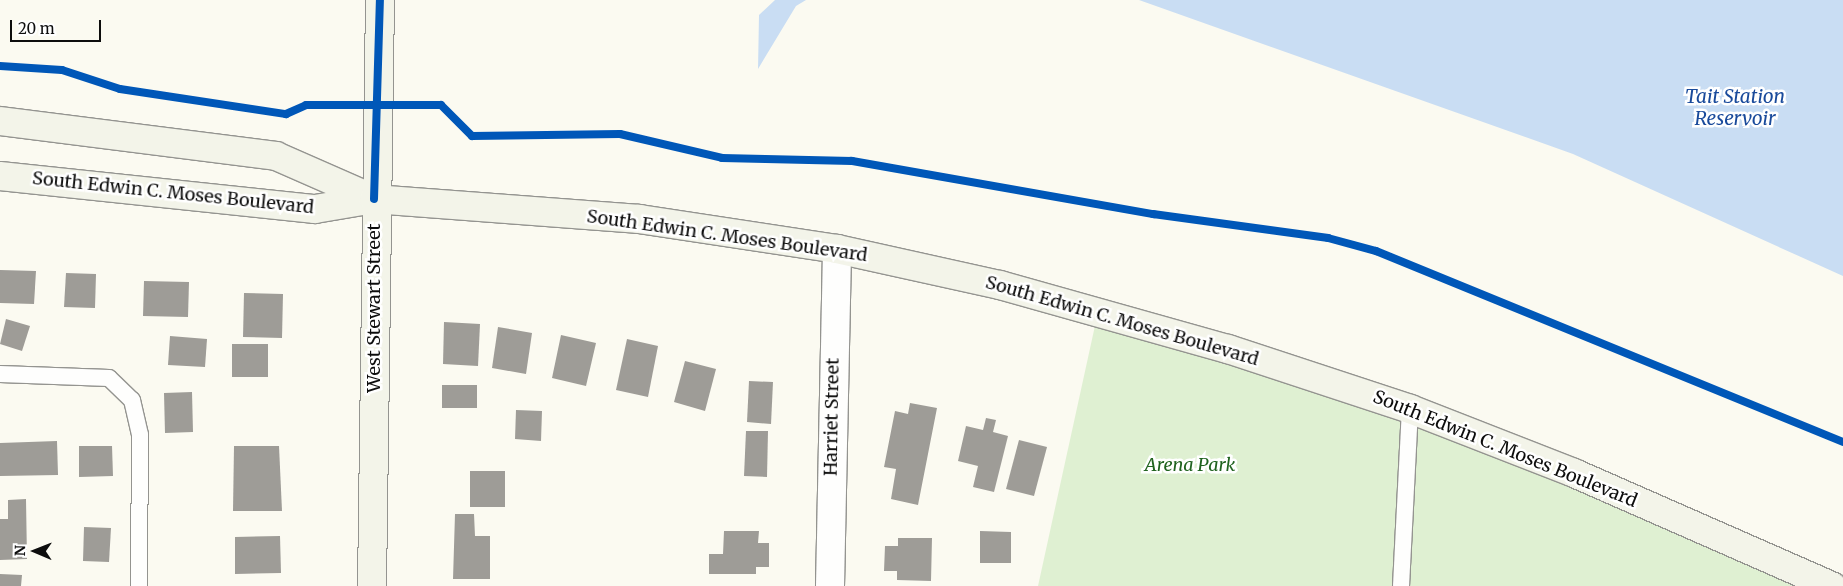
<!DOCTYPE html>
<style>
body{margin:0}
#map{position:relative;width:1843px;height:586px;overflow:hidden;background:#fbfaf1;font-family:Merriweather,serif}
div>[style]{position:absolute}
.green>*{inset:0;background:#dff0d2}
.water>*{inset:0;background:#c9ddf3}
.building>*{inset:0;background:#9e9c97}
.roads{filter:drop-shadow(1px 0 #949490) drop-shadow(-1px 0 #949490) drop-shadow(0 1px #949490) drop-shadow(0 -1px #949490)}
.lane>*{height:16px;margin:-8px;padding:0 8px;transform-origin:8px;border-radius:8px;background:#fefefd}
.street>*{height:28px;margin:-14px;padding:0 14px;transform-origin:14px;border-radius:14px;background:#fefefd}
.secondary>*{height:28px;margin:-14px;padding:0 14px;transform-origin:14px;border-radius:14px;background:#f3f4e9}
.cycleway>*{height:8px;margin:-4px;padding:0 4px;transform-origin:4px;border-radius:4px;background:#0057b8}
span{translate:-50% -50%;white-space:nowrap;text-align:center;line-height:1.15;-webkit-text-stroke:5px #fff;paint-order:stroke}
.street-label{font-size:18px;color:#0d0d0d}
.park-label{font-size:18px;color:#20631f;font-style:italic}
.water-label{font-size:19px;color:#194a9b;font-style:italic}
.north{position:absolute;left:10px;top:526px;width:50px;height:50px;-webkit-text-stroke:4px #fff;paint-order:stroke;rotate:271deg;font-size:14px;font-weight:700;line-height:20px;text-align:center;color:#0d0d0d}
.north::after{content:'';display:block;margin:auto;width:18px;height:22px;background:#0d0d0d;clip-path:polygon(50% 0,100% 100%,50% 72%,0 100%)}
.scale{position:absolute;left:10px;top:20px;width:91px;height:22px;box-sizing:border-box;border:2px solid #0d0d0d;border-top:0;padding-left:6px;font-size:15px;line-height:18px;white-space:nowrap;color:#0d0d0d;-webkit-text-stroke:4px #fff;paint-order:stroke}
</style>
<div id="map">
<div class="green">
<i style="clip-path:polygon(1098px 312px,1228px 349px,1832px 586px,1038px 586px)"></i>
</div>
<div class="water">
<i style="clip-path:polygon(775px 0,806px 0,796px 6px,758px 69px,759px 15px)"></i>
<i style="clip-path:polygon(1139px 0,1843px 0,1843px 276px,1573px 154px)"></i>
</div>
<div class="building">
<i style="clip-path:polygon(0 270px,36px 271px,34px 304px,0 303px)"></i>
<i style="clip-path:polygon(66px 273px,96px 274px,95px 308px,64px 307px)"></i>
<i style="clip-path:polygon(144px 281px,189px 282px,188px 317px,143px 316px)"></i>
<i style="clip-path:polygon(244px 293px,283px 294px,282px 338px,243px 337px)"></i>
<i style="clip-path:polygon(6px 319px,30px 326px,22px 351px,0 344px)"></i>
<i style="clip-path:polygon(444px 322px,480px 324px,478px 366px,443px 364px)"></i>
<i style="clip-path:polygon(498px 327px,532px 333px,526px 374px,492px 368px)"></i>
<i style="clip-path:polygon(561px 335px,596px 343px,586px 386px,552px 378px)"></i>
<i style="clip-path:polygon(170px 336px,207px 339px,205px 367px,168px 365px)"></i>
<i style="clip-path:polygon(627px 339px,658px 346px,648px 397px,616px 390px)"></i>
<i style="clip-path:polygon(232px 344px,268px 344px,268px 377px,232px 377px)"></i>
<i style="clip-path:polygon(685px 361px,716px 369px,705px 411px,674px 402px)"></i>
<i style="clip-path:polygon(749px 381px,773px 382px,771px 424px,747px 422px)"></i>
<i style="clip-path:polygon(442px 385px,477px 385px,477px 408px,442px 408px)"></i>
<i style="clip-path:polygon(192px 392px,193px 432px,165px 433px,164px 393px)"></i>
<i style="clip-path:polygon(910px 403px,937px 408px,918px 505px,891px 499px,896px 469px,884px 467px,895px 411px,908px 414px)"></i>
<i style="clip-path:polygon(516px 410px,542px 411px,541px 441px,515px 439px)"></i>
<i style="clip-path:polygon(986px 418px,996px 420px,993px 432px,1008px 436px,994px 492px,973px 487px,978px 466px,958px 461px,966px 426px,983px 430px)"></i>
<i style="clip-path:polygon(746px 431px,768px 431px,767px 477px,744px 476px)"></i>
<i style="clip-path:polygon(1019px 440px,1047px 447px,1034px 496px,1006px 489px)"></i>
<i style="clip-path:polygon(57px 441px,58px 475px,0 476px,0 443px)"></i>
<i style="clip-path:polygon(79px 446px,112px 446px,113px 476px,79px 477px)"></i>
<i style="clip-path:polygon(234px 446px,279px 446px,282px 511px,233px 511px)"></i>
<i style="clip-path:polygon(470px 471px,505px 471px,505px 507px,470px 507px)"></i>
<i style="clip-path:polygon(26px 499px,27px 559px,0 560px,0 519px,8px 519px,8px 500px)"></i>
<i style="clip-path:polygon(455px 514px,474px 514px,475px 536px,490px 536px,490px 579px,453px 579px)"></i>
<i style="clip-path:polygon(84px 527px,111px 528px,109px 562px,83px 561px)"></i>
<i style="clip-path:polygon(724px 531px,759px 531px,758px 543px,769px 543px,769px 567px,756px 567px,756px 574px,709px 574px,709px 554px,723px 554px)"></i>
<i style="clip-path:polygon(980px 531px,1011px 532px,1011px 563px,980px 563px)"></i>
<i style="clip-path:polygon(280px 536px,281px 573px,235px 574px,235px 537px)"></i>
<i style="clip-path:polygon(898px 538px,932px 538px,931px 581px,897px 580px,897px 571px,884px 571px,885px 546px,898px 546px)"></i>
<i style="clip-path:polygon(0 574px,22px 575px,21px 586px,0 586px)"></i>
</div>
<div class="roads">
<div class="lane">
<i style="left:0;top:374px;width:109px;rotate:2.1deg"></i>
<i style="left:109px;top:378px;width:32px;rotate:44deg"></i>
<i style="left:132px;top:400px;width:36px;rotate:77deg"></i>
<i style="left:140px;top:435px;width:151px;rotate:90.4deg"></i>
<i style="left:1401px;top:586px;width:177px;rotate:-87.1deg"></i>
</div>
<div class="street">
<i style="left:830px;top:586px;width:337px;rotate:-88.8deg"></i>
</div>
<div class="secondary">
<i style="left:0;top:121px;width:278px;rotate:7.2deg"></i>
<i style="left:276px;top:156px;width:107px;rotate:23.7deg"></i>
<i style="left:0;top:176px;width:317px;rotate:6deg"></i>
<i style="left:315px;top:209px;width:60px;rotate:-9.6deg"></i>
<i style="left:374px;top:199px;width:266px;rotate:4.3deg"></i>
<i style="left:639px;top:219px;width:200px;rotate:8.6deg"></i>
<i style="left:837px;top:249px;width:167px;rotate:12.5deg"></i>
<i style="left:1000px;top:285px;width:237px;rotate:15.7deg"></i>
<i style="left:1228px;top:349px;width:192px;rotate:18.2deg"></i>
<i style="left:1410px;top:409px;width:176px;rotate:21.3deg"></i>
<i style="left:1574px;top:473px;width:282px;rotate:23.7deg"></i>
<i style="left:372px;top:586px;width:586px;rotate:-89.22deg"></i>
</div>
</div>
<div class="cycleway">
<i style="left:0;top:66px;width:62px;rotate:3.7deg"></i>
<i style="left:62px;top:70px;width:61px;rotate:18.1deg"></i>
<i style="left:120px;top:89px;width:168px;rotate:8.6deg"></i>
<i style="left:286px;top:114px;width:22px;rotate:-24deg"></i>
<i style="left:306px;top:105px;width:135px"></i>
<i style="left:441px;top:105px;width:44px;rotate:45deg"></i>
<i style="left:472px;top:136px;width:148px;rotate:-0.8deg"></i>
<i style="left:620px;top:134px;width:105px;rotate:13.2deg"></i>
<i style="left:722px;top:158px;width:130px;rotate:1.3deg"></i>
<i style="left:852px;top:161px;width:306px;rotate:10deg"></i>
<i style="left:1153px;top:214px;width:177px;rotate:7.8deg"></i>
<i style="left:1328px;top:238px;width:50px;rotate:15.2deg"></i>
<i style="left:1376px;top:251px;width:505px;rotate:22.24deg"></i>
<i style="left:374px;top:199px;width:199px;rotate:-88.3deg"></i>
</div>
<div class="street-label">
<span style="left:173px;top:193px;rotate:6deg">South Edwin C. Moses Boulevard</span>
<span style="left:727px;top:236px;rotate:8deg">South Edwin C. Moses Boulevard</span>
<span style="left:374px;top:308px;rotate:-90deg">West Stewart Street</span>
<span style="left:1122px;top:321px;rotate:16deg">South Edwin C. Moses Boulevard</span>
<span style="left:832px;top:417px;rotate:-89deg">Harriet Street</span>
<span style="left:1505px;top:449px;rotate:22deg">South Edwin C. Moses Boulevard</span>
</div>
<div class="park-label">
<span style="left:1190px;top:465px">Arena Park</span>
</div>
<div class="water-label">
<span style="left:1735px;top:108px">Tait Station<br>Reservoir</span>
</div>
<div class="north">N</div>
<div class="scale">20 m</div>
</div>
